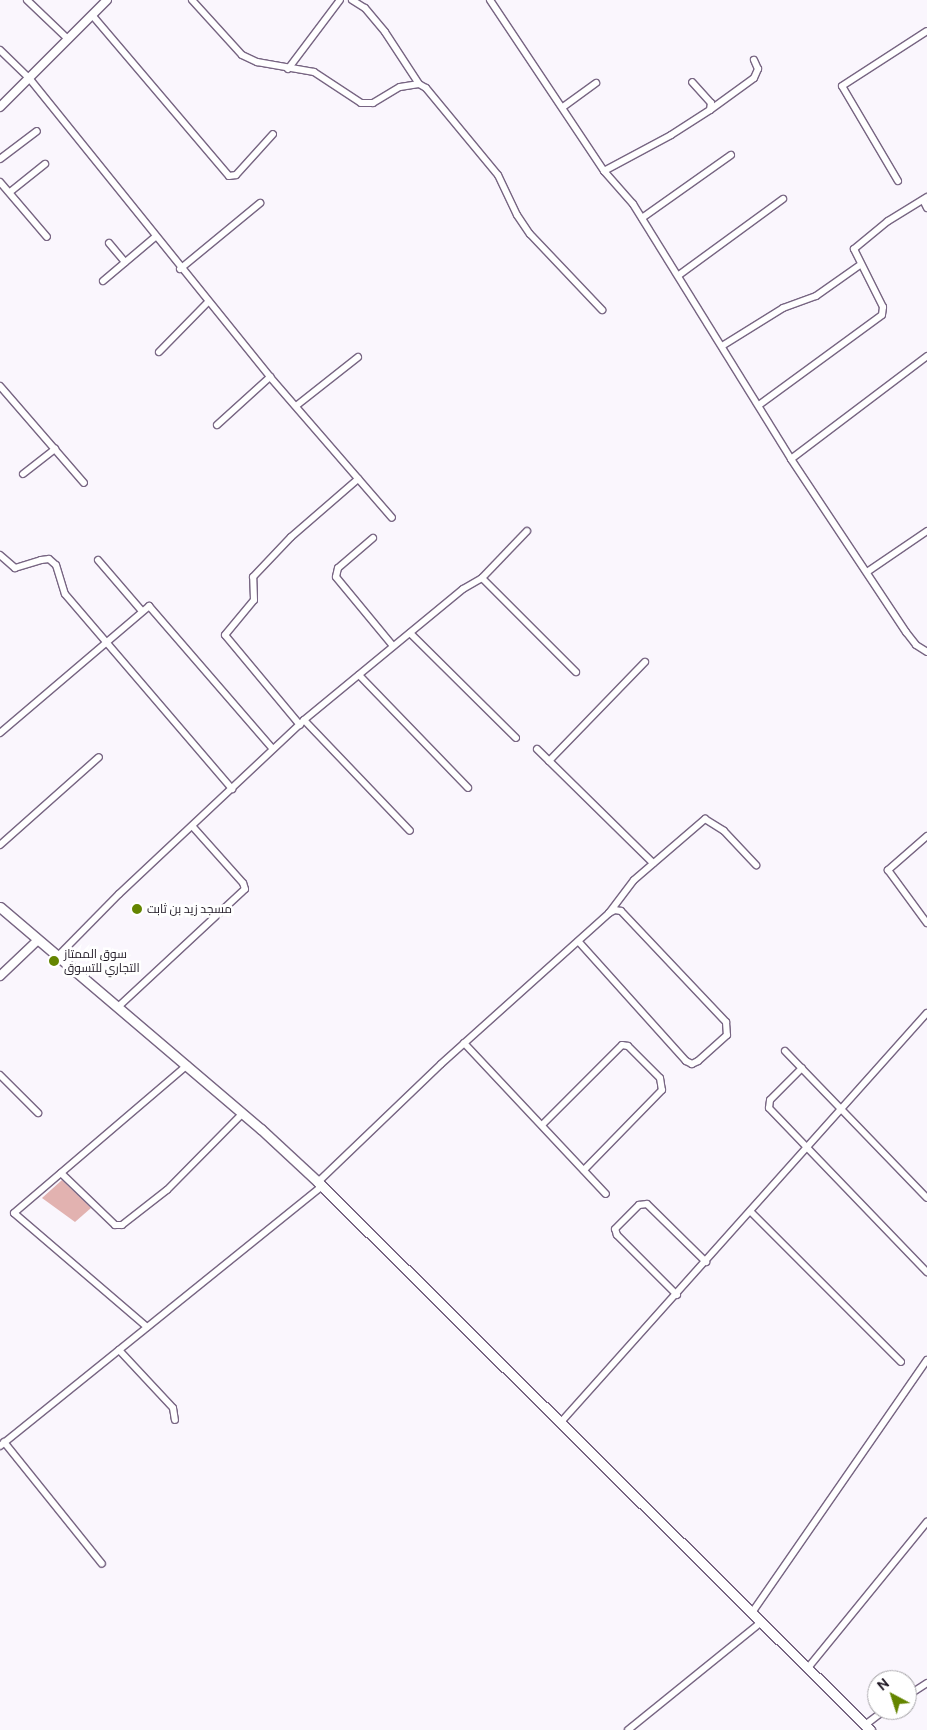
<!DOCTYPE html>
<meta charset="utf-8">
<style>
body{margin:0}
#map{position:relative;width:927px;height:1730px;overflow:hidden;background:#faf6fd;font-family:Ubuntu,Cairo,sans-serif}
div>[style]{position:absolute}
.forest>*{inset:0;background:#e2b2b0}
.roads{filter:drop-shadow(1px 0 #776582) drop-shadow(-1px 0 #776582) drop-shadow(0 1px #776582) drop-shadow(0 -1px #776582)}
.minor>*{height:6px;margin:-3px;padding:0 3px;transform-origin:3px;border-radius:3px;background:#fff}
.tertiary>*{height:8px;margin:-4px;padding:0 4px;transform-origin:4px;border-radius:4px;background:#fff}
.secondary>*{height:9px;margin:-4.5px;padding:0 4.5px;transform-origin:4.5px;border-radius:4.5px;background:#fff}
.dots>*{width:14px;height:14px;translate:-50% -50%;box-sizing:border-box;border:2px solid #fff;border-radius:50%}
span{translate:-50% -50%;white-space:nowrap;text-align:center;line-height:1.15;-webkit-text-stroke:5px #fff;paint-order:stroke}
.poi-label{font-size:12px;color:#1f1824}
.left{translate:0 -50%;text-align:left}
.north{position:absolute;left:867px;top:1670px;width:50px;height:50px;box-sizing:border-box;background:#fff;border:1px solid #a5a3a7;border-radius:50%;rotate:320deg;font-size:14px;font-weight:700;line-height:20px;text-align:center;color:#1f1824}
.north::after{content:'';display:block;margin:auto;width:18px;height:22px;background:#648500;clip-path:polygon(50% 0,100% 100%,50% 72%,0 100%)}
</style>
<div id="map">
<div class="forest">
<i style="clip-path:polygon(62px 1180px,91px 1208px,75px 1222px,42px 1198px)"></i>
</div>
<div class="roads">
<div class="minor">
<i style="left:27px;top:0;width:57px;rotate:43.6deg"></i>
<i style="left:192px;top:0;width:74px;rotate:47.7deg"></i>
<i style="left:242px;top:55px;width:17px;rotate:25deg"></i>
<i style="left:257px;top:62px;width:58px;rotate:10deg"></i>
<i style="left:314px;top:72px;width:56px;rotate:33.4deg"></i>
<i style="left:361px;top:103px;width:12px"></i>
<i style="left:373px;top:103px;width:31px;rotate:-31deg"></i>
<i style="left:400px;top:87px;width:19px;rotate:-9deg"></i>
<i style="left:419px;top:84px;width:8px;rotate:30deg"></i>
<i style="left:426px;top:88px;width:113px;rotate:50.4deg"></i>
<i style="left:498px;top:175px;width:44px;rotate:64.6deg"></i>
<i style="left:517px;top:215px;width:23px;rotate:56deg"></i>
<i style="left:530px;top:234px;width:105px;rotate:46.5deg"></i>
<i style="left:352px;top:0;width:15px;rotate:32deg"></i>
<i style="left:365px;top:8px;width:31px;rotate:50deg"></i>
<i style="left:385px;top:32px;width:62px;rotate:56.8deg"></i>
<i style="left:490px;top:0;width:206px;rotate:56.3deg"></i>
<i style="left:604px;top:171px;width:44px;rotate:48.7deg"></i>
<i style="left:633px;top:204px;width:300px;rotate:58.2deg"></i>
<i style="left:791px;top:459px;width:208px;rotate:56.4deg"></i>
<i style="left:906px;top:632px;width:16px;rotate:52deg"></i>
<i style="left:916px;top:645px;width:13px;rotate:32deg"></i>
<i style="left:92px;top:15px;width:211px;rotate:49.6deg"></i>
<i style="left:229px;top:176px;width:7px;rotate:-8deg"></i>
<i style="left:236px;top:175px;width:55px;rotate:-47.9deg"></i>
<i style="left:0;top:50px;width:40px;rotate:44deg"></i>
<i style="left:29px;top:78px;width:384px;rotate:51.1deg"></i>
<i style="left:270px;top:377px;width:186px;rotate:49.1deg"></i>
<i style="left:288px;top:69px;width:86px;rotate:-53deg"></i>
<i style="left:563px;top:107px;width:41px;rotate:-36deg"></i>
<i style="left:710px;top:110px;width:54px;rotate:-36deg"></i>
<i style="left:754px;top:78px;width:10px;rotate:-66deg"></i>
<i style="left:758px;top:69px;width:10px;rotate:-114deg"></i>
<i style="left:0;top:159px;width:46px;rotate:-37.1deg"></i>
<i style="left:604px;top:171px;width:76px;rotate:-28.2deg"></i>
<i style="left:671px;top:135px;width:46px;rotate:-32.7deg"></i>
<i style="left:710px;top:110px;width:7px;rotate:-82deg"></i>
<i style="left:711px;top:103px;width:28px;rotate:-132deg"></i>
<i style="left:898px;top:181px;width:110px;rotate:-120.5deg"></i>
<i style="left:842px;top:86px;width:101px;rotate:-32.9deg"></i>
<i style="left:0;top:182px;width:72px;rotate:49.5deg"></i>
<i style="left:10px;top:192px;width:45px;rotate:-38.7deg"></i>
<i style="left:923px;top:200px;width:9px;rotate:63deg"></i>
<i style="left:642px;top:218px;width:109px;rotate:-35.3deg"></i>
<i style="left:109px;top:243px;width:25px;rotate:50deg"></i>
<i style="left:180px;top:269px;width:104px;rotate:-39.5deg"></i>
<i style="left:679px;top:275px;width:129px;rotate:-36.2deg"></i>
<i style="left:103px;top:281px;width:68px;rotate:-40.2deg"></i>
<i style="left:722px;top:346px;width:72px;rotate:-31.9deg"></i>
<i style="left:783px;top:308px;width:35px;rotate:-20deg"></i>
<i style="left:816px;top:296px;width:54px;rotate:-35.2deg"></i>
<i style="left:159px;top:352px;width:70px;rotate:-45.6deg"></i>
<i style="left:0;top:386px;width:128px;rotate:49.1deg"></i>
<i style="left:759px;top:405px;width:152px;rotate:-36.2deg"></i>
<i style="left:882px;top:315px;width:8px;rotate:-83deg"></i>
<i style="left:883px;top:307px;width:65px;rotate:-116.6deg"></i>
<i style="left:854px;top:249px;width:44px;rotate:-39.5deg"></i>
<i style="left:888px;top:221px;width:46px;rotate:-31.6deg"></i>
<i style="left:296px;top:406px;width:79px;rotate:-38.3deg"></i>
<i style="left:217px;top:425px;width:72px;rotate:-42.2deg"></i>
<i style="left:791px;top:459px;width:171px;rotate:-37.1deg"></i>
<i style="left:23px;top:474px;width:41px;rotate:-38deg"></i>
<i style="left:373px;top:538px;width:46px;rotate:139.4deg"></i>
<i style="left:338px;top:568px;width:9px;rotate:103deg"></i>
<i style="left:336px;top:577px;width:89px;rotate:50.4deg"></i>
<i style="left:0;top:555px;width:20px;rotate:41deg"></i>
<i style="left:15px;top:568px;width:27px;rotate:-17deg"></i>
<i style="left:41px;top:560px;width:8px;rotate:-7deg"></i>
<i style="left:49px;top:559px;width:9px;rotate:41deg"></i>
<i style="left:56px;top:565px;width:30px;rotate:73deg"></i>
<i style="left:65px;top:594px;width:257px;rotate:49.4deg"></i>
<i style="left:98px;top:560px;width:66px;rotate:49.3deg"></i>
<i style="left:867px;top:572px;width:73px;rotate:-34.3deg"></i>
<i style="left:482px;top:578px;width:65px;rotate:-46.2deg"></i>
<i style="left:410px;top:633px;width:149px;rotate:44.7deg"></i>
<i style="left:359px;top:675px;width:157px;rotate:46deg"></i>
<i style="left:304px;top:720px;width:153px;rotate:46.3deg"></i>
<i style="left:300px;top:725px;width:117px;rotate:-129.8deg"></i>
<i style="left:225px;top:635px;width:45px;rotate:-50.4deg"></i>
<i style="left:254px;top:600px;width:23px;rotate:-92deg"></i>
<i style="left:253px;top:577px;width:55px;rotate:-46.5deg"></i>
<i style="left:291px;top:537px;width:89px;rotate:-40.9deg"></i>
<i style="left:0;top:733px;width:196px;rotate:-40.4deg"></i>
<i style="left:149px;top:606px;width:189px;rotate:49.1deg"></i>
<i style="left:537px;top:749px;width:163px;rotate:44.5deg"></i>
<i style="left:549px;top:761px;width:138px;rotate:-45.9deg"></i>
<i style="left:927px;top:836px;width:52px;rotate:138.9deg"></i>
<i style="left:888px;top:870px;width:66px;rotate:53.7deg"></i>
<i style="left:0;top:845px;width:132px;rotate:-41.6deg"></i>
<i style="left:609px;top:913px;width:41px;rotate:-52.9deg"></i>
<i style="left:634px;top:880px;width:94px;rotate:-40.7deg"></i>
<i style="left:705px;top:819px;width:22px;rotate:32deg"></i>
<i style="left:724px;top:831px;width:47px;rotate:46.7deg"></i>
<i style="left:57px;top:957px;width:88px;rotate:-45.5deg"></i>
<i style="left:119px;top:894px;width:254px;rotate:-43.2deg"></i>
<i style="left:304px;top:720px;width:206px;rotate:-39.5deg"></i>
<i style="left:463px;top:589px;width:22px;rotate:-30deg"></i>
<i style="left:482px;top:578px;width:133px;rotate:45deg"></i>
<i style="left:118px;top:1007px;width:173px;rotate:-42.9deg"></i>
<i style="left:245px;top:889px;width:6px;rotate:-108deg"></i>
<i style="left:243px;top:883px;width:76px;rotate:-131.8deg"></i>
<i style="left:464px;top:1043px;width:207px;rotate:46.8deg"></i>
<i style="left:785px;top:1051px;width:204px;rotate:46deg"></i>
<i style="left:802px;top:1068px;width:45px;rotate:135deg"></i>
<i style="left:770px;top:1100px;width:8px;rotate:97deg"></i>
<i style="left:769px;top:1108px;width:228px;rotate:46.1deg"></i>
<i style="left:0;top:1075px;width:54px;rotate:45deg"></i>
<i style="left:542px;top:1125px;width:113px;rotate:-45deg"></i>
<i style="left:622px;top:1045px;width:6px;rotate:9deg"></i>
<i style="left:628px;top:1046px;width:45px;rotate:45deg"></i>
<i style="left:660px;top:1078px;width:12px;rotate:81deg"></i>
<i style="left:662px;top:1090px;width:112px;rotate:134.3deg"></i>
<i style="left:61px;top:1173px;width:75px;rotate:43.9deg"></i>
<i style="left:115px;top:1225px;width:7px"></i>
<i style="left:122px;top:1225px;width:57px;rotate:-37.9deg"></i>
<i style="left:167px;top:1190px;width:108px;rotate:-45.4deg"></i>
<i style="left:318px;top:1182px;width:170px;rotate:-43.8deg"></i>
<i style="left:441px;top:1064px;width:226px;rotate:-41.9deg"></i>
<i style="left:609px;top:913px;width:7px;rotate:-27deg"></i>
<i style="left:615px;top:910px;width:6px;rotate:9deg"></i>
<i style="left:621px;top:911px;width:153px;rotate:46.6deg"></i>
<i style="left:726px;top:1022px;width:13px;rotate:86deg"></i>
<i style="left:727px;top:1035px;width:39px;rotate:138deg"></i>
<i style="left:698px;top:1061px;width:7px;rotate:153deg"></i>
<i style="left:692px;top:1064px;width:7px;rotate:-153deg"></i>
<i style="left:686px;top:1061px;width:161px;rotate:-132deg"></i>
<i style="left:751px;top:1212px;width:212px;rotate:45deg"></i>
<i style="left:677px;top:1295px;width:85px;rotate:-135deg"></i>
<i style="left:617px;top:1235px;width:6px;rotate:-108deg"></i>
<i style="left:615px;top:1229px;width:34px;rotate:-45deg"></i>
<i style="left:639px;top:1205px;width:8px;rotate:-7deg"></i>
<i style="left:647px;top:1204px;width:83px;rotate:44.5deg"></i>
<i style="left:147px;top:1327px;width:175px;rotate:-139.4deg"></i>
<i style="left:14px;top:1213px;width:228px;rotate:-40.5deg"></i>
<i style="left:119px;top:1350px;width:79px;rotate:47deg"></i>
<i style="left:173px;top:1408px;width:12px;rotate:81deg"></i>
<i style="left:561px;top:1422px;width:549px;rotate:-48.18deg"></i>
<i style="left:4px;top:1442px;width:156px;rotate:51.2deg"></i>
<i style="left:0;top:1446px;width:414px;rotate:-38.9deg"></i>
<i style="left:751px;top:1614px;width:309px;rotate:-55.3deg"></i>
<i style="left:807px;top:1669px;width:190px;rotate:-50.8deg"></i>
<i style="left:907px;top:1696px;width:24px;rotate:-33deg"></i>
<i style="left:865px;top:1725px;width:25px;rotate:-37deg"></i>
<i style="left:628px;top:1730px;width:170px;rotate:-39deg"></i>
</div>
<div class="tertiary">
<i style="left:0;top:107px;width:151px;rotate:-45deg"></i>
<i style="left:0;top:976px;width:52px;rotate:-43.5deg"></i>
</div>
<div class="secondary">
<i style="left:0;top:907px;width:343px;rotate:40.4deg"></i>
<i style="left:261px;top:1129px;width:78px;rotate:42.9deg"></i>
<i style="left:318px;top:1182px;width:778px;rotate:44.79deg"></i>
</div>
</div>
<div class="dots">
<i style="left:137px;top:909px;background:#648500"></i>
<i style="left:54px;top:961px;background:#648500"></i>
</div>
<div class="poi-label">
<span class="left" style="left:147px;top:909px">مسجد زيد بن ثابت</span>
<span class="left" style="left:64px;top:961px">سوق الممتاز<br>التجاري للتسوق</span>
</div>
<div class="north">N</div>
</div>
